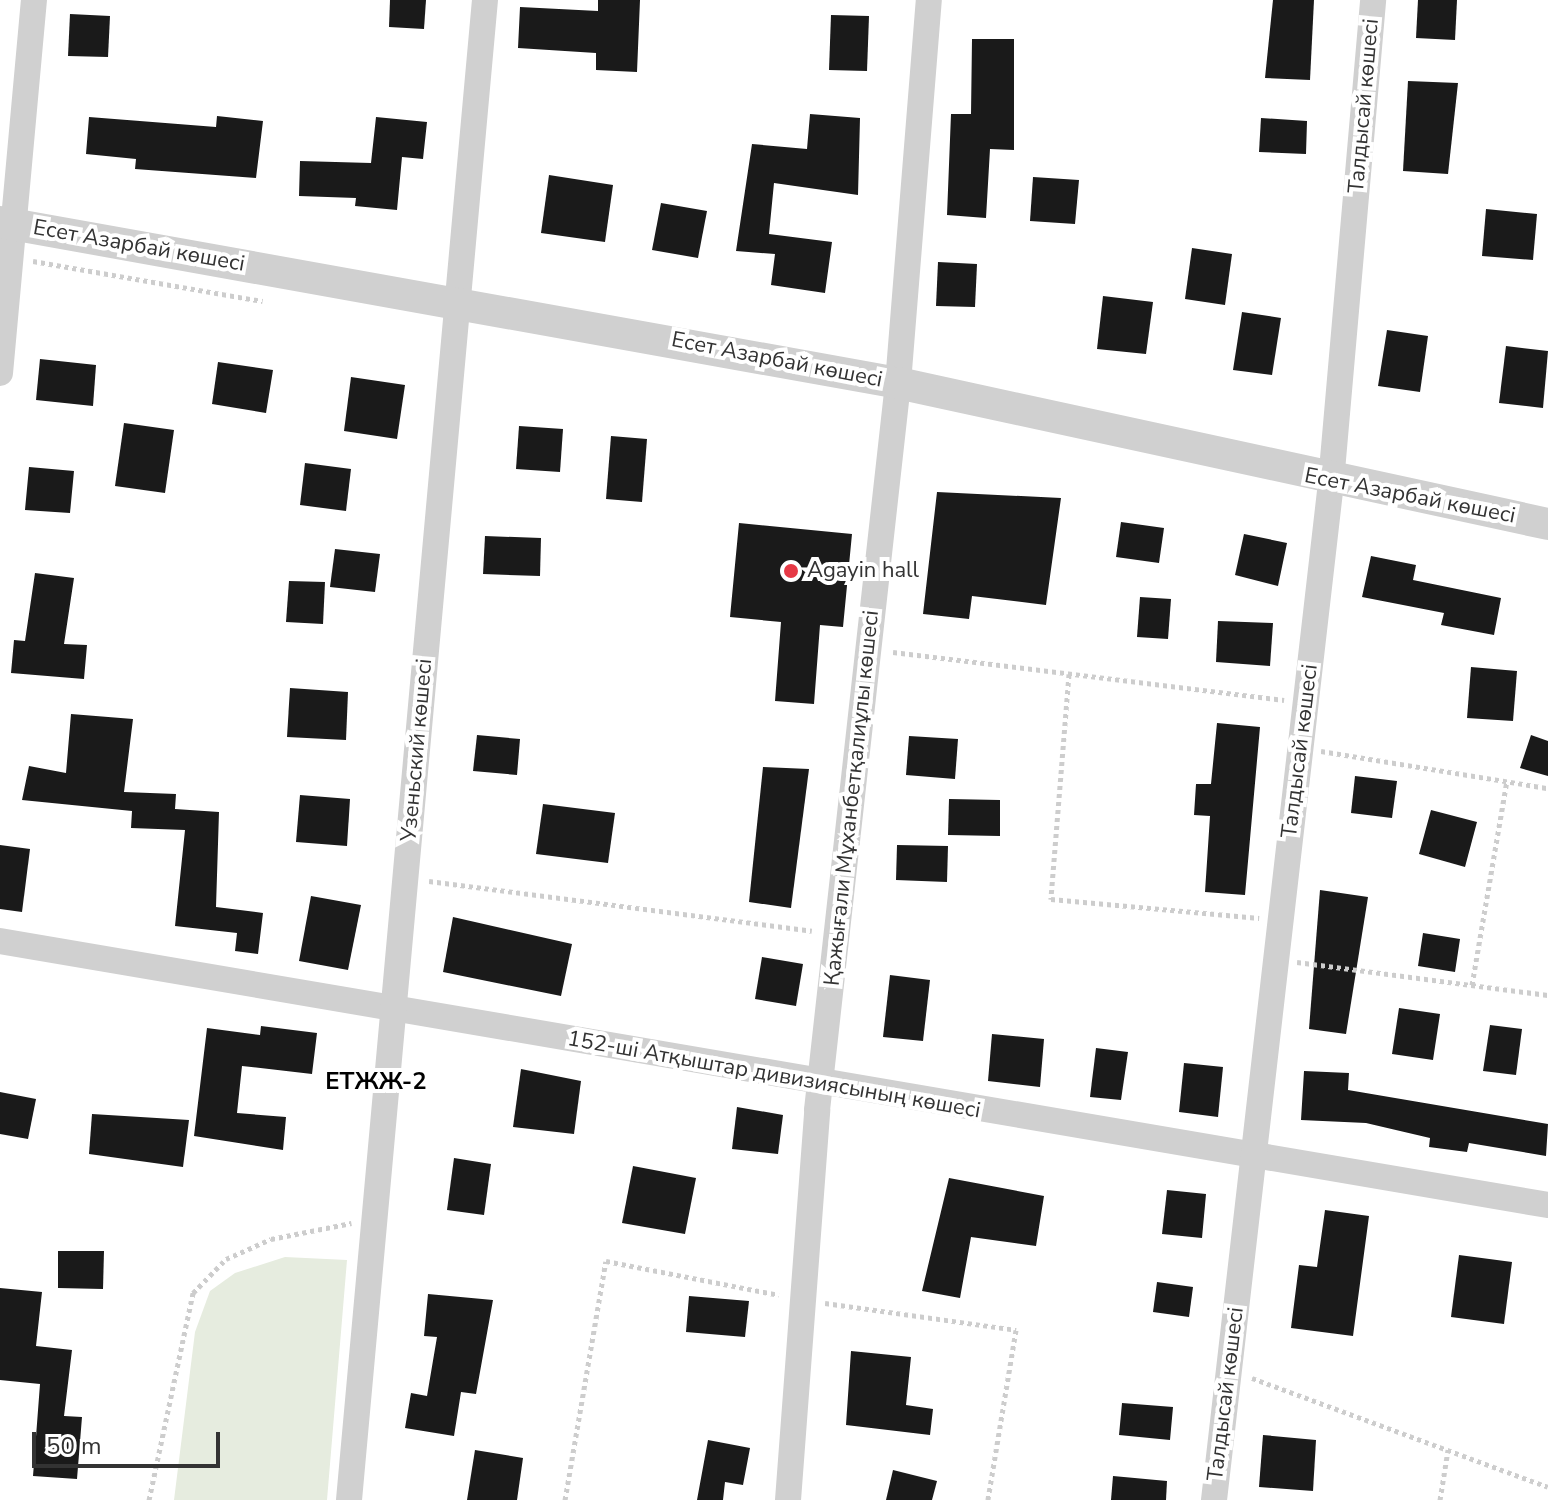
<!DOCTYPE html>
<meta charset="utf-8">
<style>
body{margin:0}
#map{position:relative;width:1548px;height:1500px;overflow:hidden;background:#fff;font-family:"Nunito Sans",sans-serif}
div>[style]{position:absolute}
.green>*{inset:0;background:#e6ecdf}
.building>*{inset:0;background:#1a1a1a}
.path>*{height:5px;margin-top:-2.5px;transform-origin:0;background:repeating-linear-gradient(90deg,#cdcdcd 0 4px,transparent 0 8px)}
.minor>*{height:26px;margin:-13px;padding:0 13px;transform-origin:13px;border-radius:13px;background:#d0d0d0}
.tertiary>*{height:32px;margin:-16px;padding:0 16px;transform-origin:16px;border-radius:16px;background:#d0d0d0}
.dots>*{width:22px;height:22px;translate:-50% -50%;box-sizing:border-box;border:4px solid #fff;border-radius:50%}
span{translate:-50% -50%;white-space:nowrap;text-align:center;line-height:1.15;-webkit-text-stroke:8px #fff;paint-order:stroke}
.street-label{font-size:22px;color:#333}
.poi-label{font-size:22px;color:#333}
.left{translate:0 -50%;text-align:left}
.neighbourhood-label{font-size:24px;color:#000;font-weight:700}
.scale{position:absolute;left:32px;top:1432px;width:188px;height:36px;box-sizing:border-box;border:4px solid #333;border-top:0;padding-left:10px;font-size:24px;line-height:28px;white-space:nowrap;color:#333;-webkit-text-stroke:6px #fff;paint-order:stroke}
</style>
<div id="map">
<div class="green">
<i style="clip-path:polygon(285px 1257px,347px 1260px,327px 1500px,174px 1500px,195px 1332px,210px 1291px,235px 1273px)"></i>
</div>
<div class="building">
<i style="clip-path:polygon(390px 0,426px 0,424px 29px,389px 27px)"></i>
<i style="clip-path:polygon(598px 0,640px 0,637px 72px,596px 70px,596px 53px,518px 48px,520px 7px,598px 11px)"></i>
<i style="clip-path:polygon(1273px 0,1314px 0,1310px 80px,1265px 78px)"></i>
<i style="clip-path:polygon(1418px 0,1457px 0,1455px 40px,1416px 38px)"></i>
<i style="clip-path:polygon(70px 14px,110px 16px,108px 57px,68px 56px)"></i>
<i style="clip-path:polygon(831px 15px,869px 16px,867px 71px,829px 70px)"></i>
<i style="clip-path:polygon(972px 39px,1014px 39px,1014px 150px,990px 149px,986px 218px,947px 215px,951px 114px,971px 114px)"></i>
<i style="clip-path:polygon(1408px 81px,1458px 83px,1448px 174px,1403px 171px)"></i>
<i style="clip-path:polygon(810px 114px,860px 118px,858px 195px,774px 183px,769px 234px,832px 242px,825px 293px,771px 285px,775px 254px,736px 251px,752px 144px,807px 149px)"></i>
<i style="clip-path:polygon(217px 116px,263px 121px,256px 178px,135px 169px,136px 159px,86px 154px,89px 117px,216px 127px)"></i>
<i style="clip-path:polygon(376px 117px,427px 122px,423px 159px,402px 157px,397px 210px,355px 206px,356px 198px,299px 196px,300px 161px,371px 163px)"></i>
<i style="clip-path:polygon(1261px 118px,1307px 121px,1306px 154px,1259px 152px)"></i>
<i style="clip-path:polygon(549px 175px,613px 185px,605px 242px,541px 233px)"></i>
<i style="clip-path:polygon(1033px 177px,1079px 180px,1075px 224px,1030px 221px)"></i>
<i style="clip-path:polygon(661px 203px,707px 211px,698px 258px,652px 250px)"></i>
<i style="clip-path:polygon(1486px 209px,1537px 214px,1533px 260px,1482px 256px)"></i>
<i style="clip-path:polygon(1192px 248px,1232px 254px,1225px 305px,1185px 299px)"></i>
<i style="clip-path:polygon(938px 262px,977px 264px,975px 307px,936px 306px)"></i>
<i style="clip-path:polygon(1103px 296px,1153px 302px,1146px 354px,1097px 349px)"></i>
<i style="clip-path:polygon(1242px 312px,1281px 318px,1272px 375px,1233px 370px)"></i>
<i style="clip-path:polygon(1387px 330px,1428px 336px,1420px 392px,1378px 386px)"></i>
<i style="clip-path:polygon(1506px 346px,1548px 351px,1543px 408px,1499px 403px)"></i>
<i style="clip-path:polygon(40px 359px,96px 365px,93px 406px,36px 400px)"></i>
<i style="clip-path:polygon(218px 362px,273px 370px,266px 413px,212px 404px)"></i>
<i style="clip-path:polygon(351px 377px,405px 385px,397px 439px,344px 431px)"></i>
<i style="clip-path:polygon(124px 423px,174px 430px,165px 493px,115px 486px)"></i>
<i style="clip-path:polygon(519px 426px,563px 429px,560px 472px,516px 469px)"></i>
<i style="clip-path:polygon(611px 436px,647px 439px,642px 502px,606px 499px)"></i>
<i style="clip-path:polygon(305px 463px,351px 469px,346px 511px,300px 505px)"></i>
<i style="clip-path:polygon(29px 467px,74px 471px,70px 513px,25px 510px)"></i>
<i style="clip-path:polygon(937px 492px,1061px 498px,1046px 605px,972px 596px,969px 619px,923px 614px)"></i>
<i style="clip-path:polygon(1121px 522px,1164px 528px,1159px 563px,1116px 557px)"></i>
<i style="clip-path:polygon(739px 523px,852px 534px,843px 627px,820px 625px,814px 704px,775px 701px,781px 622px,730px 617px)"></i>
<i style="clip-path:polygon(1244px 534px,1287px 543px,1278px 586px,1235px 575px)"></i>
<i style="clip-path:polygon(485px 536px,541px 538px,540px 576px,483px 574px)"></i>
<i style="clip-path:polygon(335px 549px,380px 554px,375px 592px,330px 587px)"></i>
<i style="clip-path:polygon(1371px 556px,1416px 565px,1413px 580px,1501px 598px,1494px 635px,1441px 625px,1444px 613px,1362px 597px)"></i>
<i style="clip-path:polygon(35px 573px,74px 578px,64px 644px,87px 645px,84px 679px,11px 673px,14px 640px,25px 641px)"></i>
<i style="clip-path:polygon(289px 581px,325px 582px,323px 624px,286px 622px)"></i>
<i style="clip-path:polygon(1140px 597px,1171px 599px,1168px 639px,1137px 637px)"></i>
<i style="clip-path:polygon(1218px 621px,1273px 623px,1270px 666px,1216px 662px)"></i>
<i style="clip-path:polygon(1471px 667px,1517px 671px,1513px 721px,1467px 718px)"></i>
<i style="clip-path:polygon(290px 688px,348px 692px,346px 740px,287px 737px)"></i>
<i style="clip-path:polygon(71px 714px,133px 719px,124px 792px,176px 794px,175px 809px,219px 812px,216px 907px,263px 913px,258px 954px,235px 951px,237px 933px,175px 926px,185px 830px,131px 828px,132px 811px,22px 800px,29px 766px,66px 773px)"></i>
<i style="clip-path:polygon(1217px 723px,1260px 727px,1245px 895px,1205px 892px,1210px 816px,1194px 815px,1196px 784px,1211px 784px)"></i>
<i style="clip-path:polygon(477px 735px,520px 739px,517px 775px,473px 771px)"></i>
<i style="clip-path:polygon(1531px 735px,1548px 741px,1548px 776px,1520px 768px)"></i>
<i style="clip-path:polygon(909px 736px,958px 739px,955px 779px,906px 775px)"></i>
<i style="clip-path:polygon(763px 767px,809px 769px,791px 908px,749px 902px)"></i>
<i style="clip-path:polygon(1355px 776px,1397px 781px,1392px 818px,1351px 813px)"></i>
<i style="clip-path:polygon(300px 795px,350px 799px,347px 846px,296px 842px)"></i>
<i style="clip-path:polygon(949px 799px,1000px 800px,1000px 836px,948px 835px)"></i>
<i style="clip-path:polygon(543px 804px,615px 813px,608px 863px,536px 854px)"></i>
<i style="clip-path:polygon(1431px 810px,1477px 822px,1465px 867px,1419px 854px)"></i>
<i style="clip-path:polygon(0 845px,30px 849px,22px 912px,0 909px)"></i>
<i style="clip-path:polygon(897px 845px,948px 846px,947px 882px,896px 880px)"></i>
<i style="clip-path:polygon(1320px 890px,1368px 897px,1346px 1034px,1309px 1029px)"></i>
<i style="clip-path:polygon(311px 896px,361px 905px,348px 970px,299px 961px)"></i>
<i style="clip-path:polygon(453px 917px,572px 944px,561px 996px,443px 972px)"></i>
<i style="clip-path:polygon(1423px 933px,1460px 939px,1455px 972px,1418px 966px)"></i>
<i style="clip-path:polygon(762px 957px,803px 964px,796px 1006px,755px 999px)"></i>
<i style="clip-path:polygon(890px 975px,930px 980px,923px 1041px,883px 1037px)"></i>
<i style="clip-path:polygon(1399px 1008px,1440px 1014px,1433px 1060px,1392px 1054px)"></i>
<i style="clip-path:polygon(1490px 1025px,1522px 1029px,1516px 1075px,1483px 1071px)"></i>
<i style="clip-path:polygon(261px 1026px,317px 1033px,312px 1074px,242px 1066px,237px 1113px,286px 1117px,283px 1150px,194px 1136px,207px 1028px,260px 1035px)"></i>
<i style="clip-path:polygon(992px 1034px,1044px 1039px,1040px 1087px,988px 1081px)"></i>
<i style="clip-path:polygon(1096px 1048px,1128px 1052px,1121px 1100px,1090px 1097px)"></i>
<i style="clip-path:polygon(1184px 1063px,1223px 1067px,1218px 1117px,1179px 1112px)"></i>
<i style="clip-path:polygon(521px 1069px,581px 1081px,574px 1134px,513px 1127px)"></i>
<i style="clip-path:polygon(1304px 1071px,1349px 1073px,1348px 1090px,1548px 1124px,1546px 1156px,1469px 1143px,1467px 1152px,1429px 1147px,1430px 1138px,1366px 1123px,1301px 1120px)"></i>
<i style="clip-path:polygon(0 1092px,36px 1099px,28px 1139px,0 1134px)"></i>
<i style="clip-path:polygon(737px 1107px,783px 1115px,778px 1154px,732px 1149px)"></i>
<i style="clip-path:polygon(92px 1114px,189px 1120px,183px 1167px,89px 1154px)"></i>
<i style="clip-path:polygon(454px 1158px,491px 1164px,484px 1215px,447px 1210px)"></i>
<i style="clip-path:polygon(633px 1166px,696px 1178px,685px 1234px,622px 1223px)"></i>
<i style="clip-path:polygon(949px 1178px,1044px 1196px,1036px 1246px,971px 1237px,960px 1298px,922px 1291px)"></i>
<i style="clip-path:polygon(1167px 1190px,1206px 1194px,1202px 1238px,1162px 1234px)"></i>
<i style="clip-path:polygon(1325px 1210px,1369px 1216px,1353px 1336px,1291px 1328px,1299px 1265px,1317px 1267px)"></i>
<i style="clip-path:polygon(58px 1251px,104px 1251px,103px 1289px,58px 1288px)"></i>
<i style="clip-path:polygon(1459px 1255px,1512px 1262px,1504px 1324px,1451px 1317px)"></i>
<i style="clip-path:polygon(1157px 1282px,1193px 1287px,1189px 1317px,1153px 1312px)"></i>
<i style="clip-path:polygon(0 1288px,42px 1292px,36px 1346px,72px 1350px,64px 1416px,82px 1417px,77px 1479px,33px 1476px,40px 1384px,0 1380px)"></i>
<i style="clip-path:polygon(428px 1294px,493px 1300px,476px 1394px,461px 1392px,454px 1436px,405px 1428px,411px 1393px,427px 1396px,437px 1337px,424px 1336px)"></i>
<i style="clip-path:polygon(689px 1296px,749px 1301px,745px 1337px,686px 1332px)"></i>
<i style="clip-path:polygon(851px 1351px,911px 1357px,906px 1405px,933px 1409px,930px 1435px,846px 1425px)"></i>
<i style="clip-path:polygon(1122px 1403px,1173px 1407px,1170px 1440px,1119px 1435px)"></i>
<i style="clip-path:polygon(1263px 1435px,1316px 1440px,1313px 1491px,1259px 1487px)"></i>
<i style="clip-path:polygon(708px 1440px,750px 1448px,743px 1485px,725px 1482px,723px 1500px,697px 1500px)"></i>
<i style="clip-path:polygon(475px 1450px,523px 1458px,517px 1500px,467px 1500px)"></i>
<i style="clip-path:polygon(893px 1470px,937px 1481px,932px 1500px,886px 1500px)"></i>
<i style="clip-path:polygon(1113px 1476px,1167px 1481px,1166px 1500px,1111px 1500px)"></i>
</div>
<div class="path">
<i style="left:33px;top:261px;width:233px;rotate:9.9deg"></i>
<i style="left:893px;top:652px;width:394px;rotate:7deg"></i>
<i style="left:1069px;top:674px;width:226px;rotate:94.6deg"></i>
<i style="left:1051px;top:899px;width:209px;rotate:5.2deg"></i>
<i style="left:1321px;top:751px;width:230px;rotate:9.3deg"></i>
<i style="left:429px;top:881px;width:386px;rotate:7.4deg"></i>
<i style="left:1297px;top:962px;width:253px;rotate:7.5deg"></i>
<i style="left:1472px;top:985px;width:207px;rotate:-80.3deg"></i>
<i style="left:825px;top:1303px;width:193px;rotate:8deg"></i>
<i style="left:1016px;top:1330px;width:172px;rotate:99.4deg"></i>
<i style="left:1252px;top:1378px;width:315px;rotate:20.2deg"></i>
<i style="left:149px;top:1500px;width:212px;rotate:-78deg"></i>
<i style="left:193px;top:1293px;width:47px;rotate:-45.9deg"></i>
<i style="left:226px;top:1259px;width:49px;rotate:-24deg"></i>
<i style="left:271px;top:1239px;width:82px;rotate:-11.3deg"></i>
<i style="left:565px;top:1500px;width:242px;rotate:-80.3deg"></i>
<i style="left:606px;top:1261px;width:176px;rotate:11.1deg"></i>
<i style="left:1440px;top:1500px;width:51px;rotate:-80.9deg"></i>
</div>
<div class="minor">
<i style="left:0;top:373px;width:375px;rotate:-84.8deg"></i>
<i style="left:0;top:941px;width:1570px;rotate:9.68deg"></i>
<i style="left:349px;top:1500px;width:1506px;rotate:-84.82deg"></i>
<i style="left:788px;top:1500px;width:391px;rotate:-85.7deg"></i>
<i style="left:817px;top:1110px;width:731px;rotate:-83.64deg"></i>
<i style="left:898px;top:383px;width:384px;rotate:-85.4deg"></i>
<i style="left:1214px;top:1500px;width:1025px;rotate:-83.44deg"></i>
<i style="left:1331px;top:482px;width:484px;rotate:-85deg"></i>
</div>
<div class="tertiary">
<i style="left:0;top:222px;width:912px;rotate:10.16deg"></i>
<i style="left:898px;top:383px;width:665px;rotate:12.24deg"></i>
</div>
<div class="dots">
<i style="left:791px;top:571px;background:#e63946"></i>
</div>
<div class="street-label">
<span style="left:1364px;top:106px;rotate:-85deg">Талдысай көшесі</span>
<span style="left:139px;top:246px;rotate:10deg">Есет Азарбай көшесі</span>
<span style="left:777px;top:360px;rotate:11deg">Есет Азарбай көшесі</span>
<span style="left:1410px;top:496px;rotate:11deg">Есет Азарбай көшесі</span>
<span style="left:417px;top:750px;rotate:-85deg">Узеньский көшесі</span>
<span style="left:1300px;top:751px;rotate:-83deg">Талдысай көшесі</span>
<span style="left:852px;top:798px;rotate:-84deg">Қажығали Мұханбетқалиұлы көшесі</span>
<span style="left:774px;top:1075px;rotate:10deg">152-ші Атқыштар дивизиясының көшесі</span>
<span style="left:1226px;top:1394px;rotate:-83deg">Талдысай көшесі</span>
</div>
<div class="poi-label">
<span class="left" style="left:807px;top:571px">Agayin hall</span>
</div>
<div class="neighbourhood-label">
<span style="left:376px;top:1082px">ЕТЖЖ-2</span>
</div>
<div class="scale">50 m</div>
</div>
